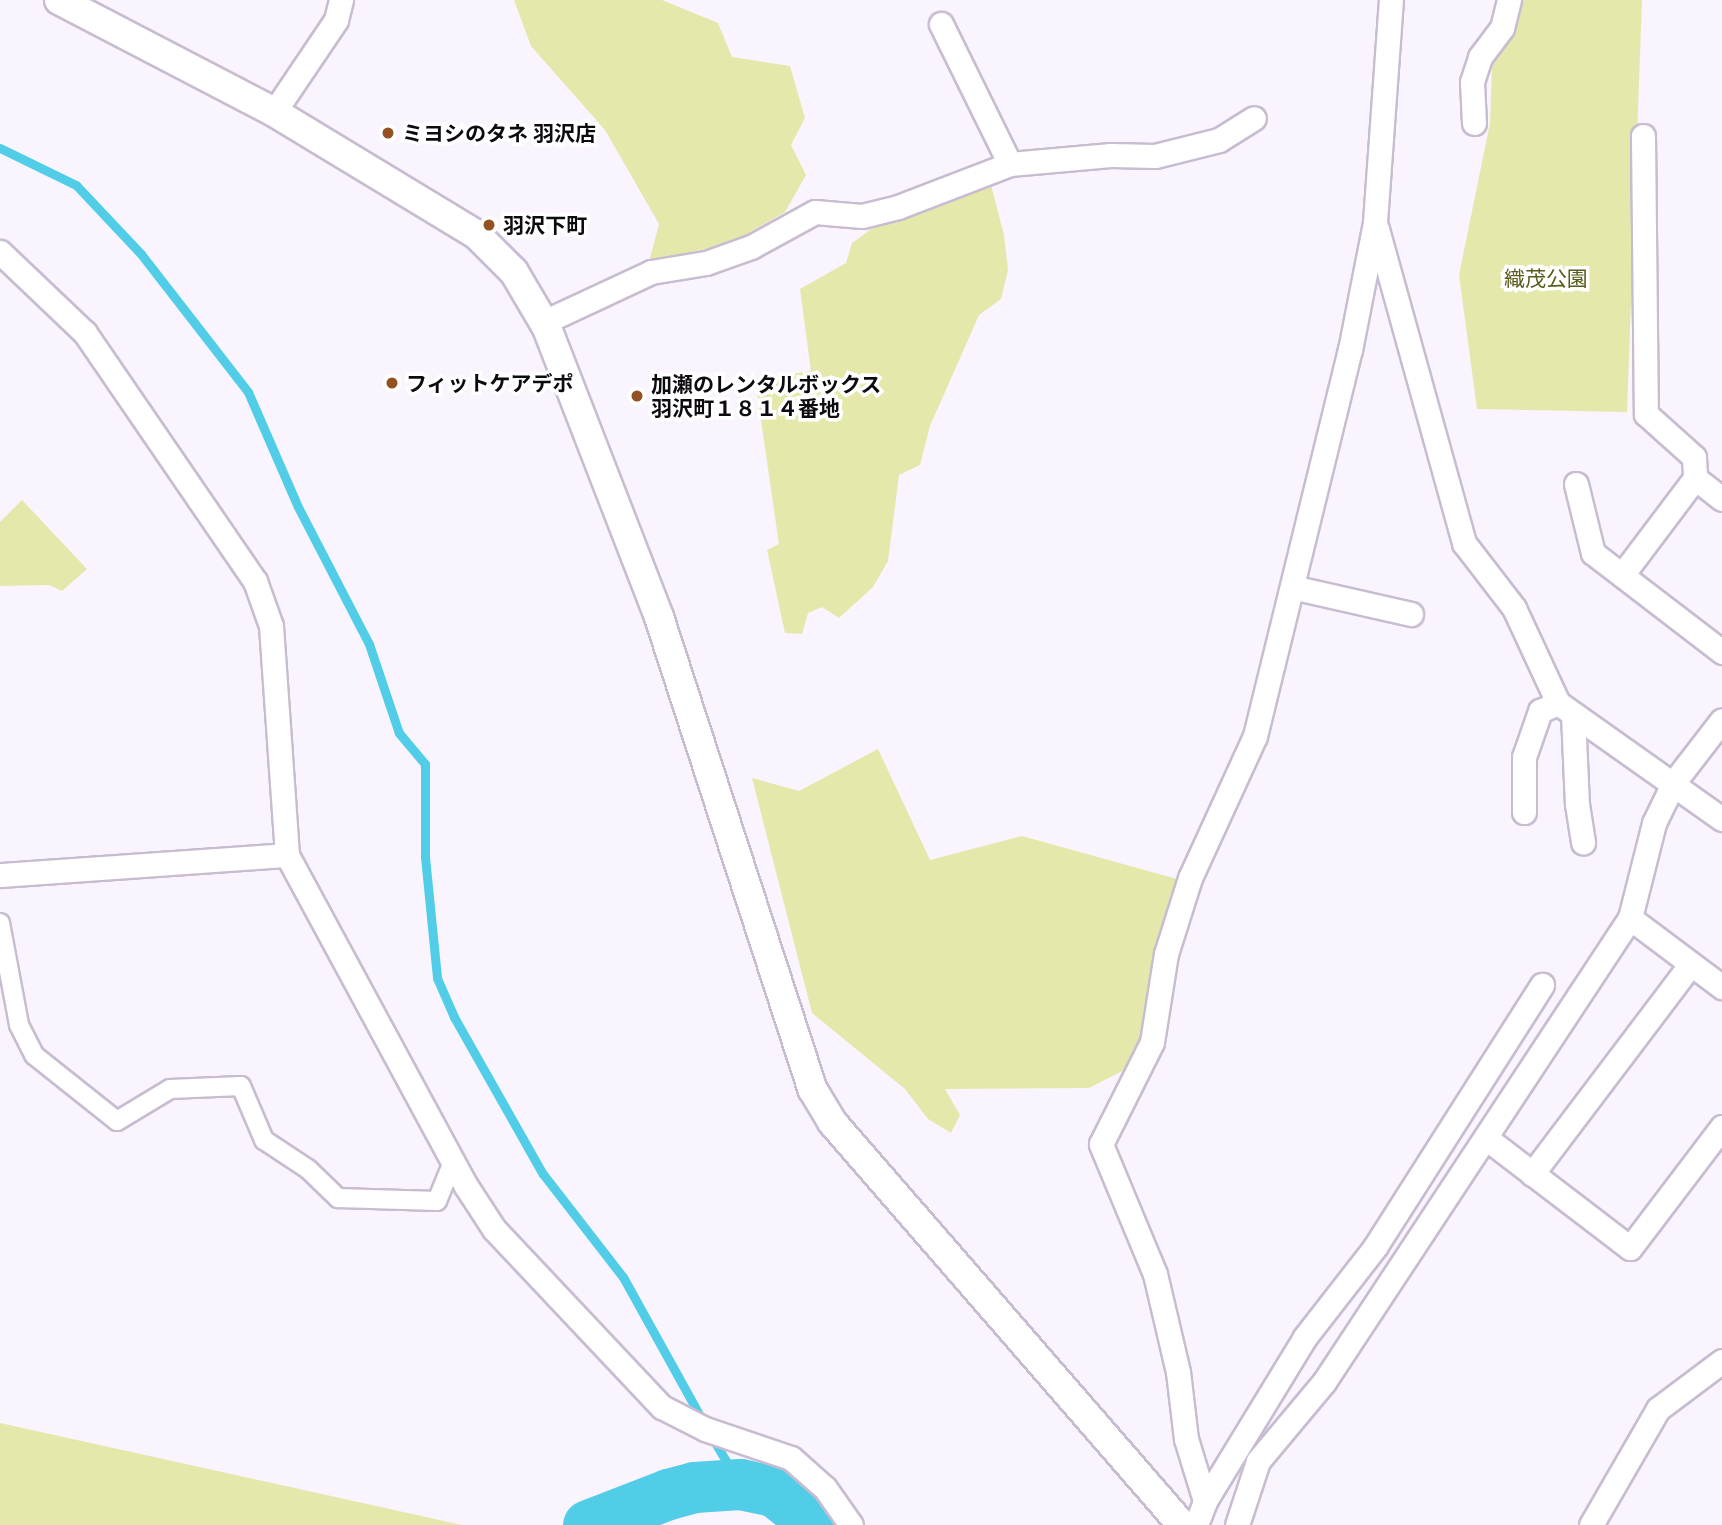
<!DOCTYPE html>
<meta charset="utf-8">
<style>
body{margin:0}
#map{position:relative;width:1722px;height:1525px;overflow:hidden;background:#f9f4fd;font-family:"IBM Plex Sans","Noto Sans JP",sans-serif}
div>[style]{position:absolute}
.green>*{inset:0;background:#e5e8ab}
.stream>*{height:9px;margin:-4.5px;padding:0 4.5px;transform-origin:4.5px;border-radius:4.5px;background:#51cde8}
.river>*{height:51px;margin:-25.5px;padding:0 25.5px;transform-origin:25.5px;border-radius:25.5px;background:#51cde8}
.roads{filter:drop-shadow(2px 0 #c8bcd1) drop-shadow(-2px 0 #c8bcd1) drop-shadow(0 2px #c8bcd1) drop-shadow(0 -2px #c8bcd1)}
.pedestrian>*{height:18px;margin:-9px;padding:0 9px;transform-origin:9px;border-radius:9px;background:#fff}
.minor>*{height:23px;margin:-11.5px;padding:0 11.5px;transform-origin:11.5px;border-radius:11.5px;background:#fff}
.tertiary>*{height:28px;margin:-14px;padding:0 14px;transform-origin:14px;border-radius:14px;background:#fff}
.dots>*{width:19px;height:19px;translate:-50% -50%;box-sizing:border-box;border:4px solid #fff;border-radius:50%}
span{translate:-50% -50%;white-space:nowrap;text-align:center;line-height:1.15;-webkit-text-stroke:7px #fff;paint-order:stroke}
.poi-label{font-size:21px;color:#0e0a11;font-weight:700}
.left{translate:0 -50%;text-align:left}
.park-label{font-size:21px;color:#5b5c1a}
</style>
<div id="map">
<div class="green">
<i style="clip-path:polygon(514px 0,662px 0,718px 23px,732px 57px,790px 66px,805px 118px,791px 145px,806px 175px,785px 212px,731px 243px,649px 262px,659px 224px,605px 130px,531px 46px)"></i>
<i style="clip-path:polygon(1522px 0,1642px 0,1627px 412px,1477px 409px,1459px 275px,1490px 123px,1492px 66px,1505px 46px)"></i>
<i style="clip-path:polygon(990px 181px,1004px 235px,1008px 270px,1001px 299px,979px 315px,930px 426px,920px 465px,899px 475px,888px 561px,873px 587px,839px 618px,822px 607px,808px 613px,802px 634px,785px 633px,767px 550px,779px 544px,755px 379px,811px 371px,800px 289px,846px 263px,852px 243px,881px 222px)"></i>
<i style="clip-path:polygon(22px 500px,87px 569px,62px 591px,49px 585px,0 586px,0 522px)"></i>
<i style="clip-path:polygon(878px 749px,930px 860px,1022px 836px,1177px 879px,1136px 1064px,1089px 1088px,945px 1089px,960px 1115px,951px 1133px,928px 1119px,905px 1089px,812px 1013px,752px 778px,799px 791px)"></i>
<i style="clip-path:polygon(0 1423px,462px 1525px,0 1525px)"></i>
</div>
<div class="stream">
<i style="left:0;top:148px;width:85px;rotate:26deg"></i>
<i style="left:76px;top:185px;width:95px;rotate:46.7deg"></i>
<i style="left:141px;top:254px;width:175px;rotate:52.2deg"></i>
<i style="left:248px;top:392px;width:125px;rotate:66.5deg"></i>
<i style="left:298px;top:507px;width:154px;rotate:62.6deg"></i>
<i style="left:369px;top:644px;width:94px;rotate:71.4deg"></i>
<i style="left:399px;top:733px;width:40px;rotate:50deg"></i>
<i style="left:425px;top:764px;width:93px;rotate:90deg"></i>
<i style="left:425px;top:857px;width:122px;rotate:84.3deg"></i>
<i style="left:437px;top:978px;width:43px;rotate:66.4deg"></i>
<i style="left:454px;top:1017px;width:180px;rotate:60.5deg"></i>
<i style="left:543px;top:1174px;width:130px;rotate:52.2deg"></i>
<i style="left:623px;top:1277px;width:167px;rotate:61deg"></i>
<i style="left:711px;top:1436px;width:56px;rotate:58.9deg"></i>
</div>
<div class="river">
<i style="left:588px;top:1525px;width:86px;rotate:-21.2deg"></i>
<i style="left:668px;top:1494px;width:27px;rotate:-15deg"></i>
<i style="left:694px;top:1487px;width:46px;rotate:-3.7deg"></i>
<i style="left:740px;top:1484px;width:35px;rotate:12deg"></i>
<i style="left:774px;top:1491px;width:37px;rotate:38deg"></i>
<i style="left:803px;top:1514px;width:12px;rotate:66deg"></i>
</div>
<div class="roads">
<div class="pedestrian">
<i style="left:0;top:923px;width:104px;rotate:79.4deg"></i>
<i style="left:19px;top:1025px;width:34px;rotate:63deg"></i>
<i style="left:34px;top:1055px;width:106px;rotate:38.5deg"></i>
<i style="left:117px;top:1121px;width:62px;rotate:-31.1deg"></i>
<i style="left:170px;top:1089px;width:71px;rotate:-2.4deg"></i>
<i style="left:241px;top:1086px;width:59px;rotate:66.9deg"></i>
<i style="left:264px;top:1140px;width:53px;rotate:33.4deg"></i>
<i style="left:308px;top:1169px;width:42px;rotate:44deg"></i>
<i style="left:338px;top:1198px;width:99px;rotate:1.7deg"></i>
<i style="left:437px;top:1201px;width:42px;rotate:-67.7deg"></i>
</div>
<div class="minor">
<i style="left:941px;top:24px;width:156px;rotate:63.8deg"></i>
<i style="left:274px;top:112px;width:111px;rotate:-56deg"></i>
<i style="left:336px;top:20px;width:21px;rotate:-76deg"></i>
<i style="left:1474px;top:123px;width:41px;rotate:-92.8deg"></i>
<i style="left:1472px;top:82px;width:26px;rotate:-72deg"></i>
<i style="left:1480px;top:57px;width:36px;rotate:-53deg"></i>
<i style="left:1502px;top:28px;width:29px;rotate:-76deg"></i>
<i style="left:1643px;top:136px;width:278px;rotate:89.4deg"></i>
<i style="left:1646px;top:414px;width:64px;rotate:41.9deg"></i>
<i style="left:1694px;top:457px;width:21px;rotate:87deg"></i>
<i style="left:1377px;top:229px;width:326px;rotate:74.5deg"></i>
<i style="left:1464px;top:543px;width:82px;rotate:52.4deg"></i>
<i style="left:1514px;top:608px;width:105px;rotate:65.1deg"></i>
<i style="left:1558px;top:703px;width:201px;rotate:35.3deg"></i>
<i style="left:0;top:252px;width:117px;rotate:43.6deg"></i>
<i style="left:85px;top:333px;width:301px;rotate:55.6deg"></i>
<i style="left:255px;top:581px;width:48px;rotate:70.4deg"></i>
<i style="left:271px;top:626px;width:230px;rotate:86deg"></i>
<i style="left:287px;top:855px;width:376px;rotate:61.6deg"></i>
<i style="left:466px;top:1186px;width:51px;rotate:56.9deg"></i>
<i style="left:494px;top:1229px;width:245px;rotate:46.7deg"></i>
<i style="left:662px;top:1407px;width:48px;rotate:27.1deg"></i>
<i style="left:705px;top:1429px;width:91px;rotate:18.6deg"></i>
<i style="left:791px;top:1458px;width:45px;rotate:41.4deg"></i>
<i style="left:825px;top:1488px;width:45px;rotate:54.9deg"></i>
<i style="left:544px;top:322px;width:118px;rotate:-25deg"></i>
<i style="left:651px;top:272px;width:56px;rotate:-9.3deg"></i>
<i style="left:706px;top:263px;width:48px;rotate:-19.6deg"></i>
<i style="left:751px;top:247px;width:73px;rotate:-28.7deg"></i>
<i style="left:815px;top:212px;width:47px;rotate:4.9deg"></i>
<i style="left:862px;top:216px;width:37px;rotate:-14deg"></i>
<i style="left:898px;top:207px;width:120px;rotate:-21deg"></i>
<i style="left:1010px;top:164px;width:101px;rotate:-5.1deg"></i>
<i style="left:1111px;top:155px;width:44px;rotate:1.3deg"></i>
<i style="left:1155px;top:156px;width:66px;rotate:-14deg"></i>
<i style="left:1219px;top:140px;width:41px;rotate:-32.2deg"></i>
<i style="left:1576px;top:484px;width:71px;rotate:76.2deg"></i>
<i style="left:1593px;top:553px;width:163px;rotate:37.5deg"></i>
<i style="left:1622px;top:575px;width:121px;rotate:-53deg"></i>
<i style="left:1695px;top:478px;width:34px;rotate:38deg"></i>
<i style="left:1292px;top:587px;width:122px;rotate:12.8deg"></i>
<i style="left:1573px;top:714px;width:90px;rotate:87.5deg"></i>
<i style="left:1577px;top:804px;width:39px;rotate:81deg"></i>
<i style="left:1524px;top:812px;width:55px;rotate:-90deg"></i>
<i style="left:1524px;top:757px;width:49px;rotate:-70.8deg"></i>
<i style="left:1540px;top:711px;width:20px;rotate:-24deg"></i>
<i style="left:0;top:875px;width:288px;rotate:-4deg"></i>
<i style="left:1630px;top:918px;width:115px;rotate:36.9deg"></i>
<i style="left:1486px;top:1138px;width:181px;rotate:37.4deg"></i>
<i style="left:1630px;top:1248px;width:152px;rotate:-52.8deg"></i>
<i style="left:1532px;top:1174px;width:263px;rotate:-52.9deg"></i>
<i style="left:1205px;top:1501px;width:192px;rotate:-58.6deg"></i>
<i style="left:1305px;top:1337px;width:114px;rotate:-52.1deg"></i>
<i style="left:1375px;top:1247px;width:311px;rotate:-57.5deg"></i>
<i style="left:1196px;top:1525px;width:26px;rotate:-69deg"></i>
<i style="left:1205px;top:1501px;width:65px;rotate:-107deg"></i>
<i style="left:1186px;top:1439px;width:67px;rotate:-96.8deg"></i>
<i style="left:1178px;top:1372px;width:101px;rotate:-103.2deg"></i>
<i style="left:1155px;top:1274px;width:141px;rotate:-112.6deg"></i>
<i style="left:1101px;top:1144px;width:114px;rotate:-63.4deg"></i>
<i style="left:1152px;top:1042px;width:89px;rotate:-81deg"></i>
<i style="left:1166px;top:954px;width:80px;rotate:-72.5deg"></i>
<i style="left:1190px;top:878px;width:156px;rotate:-65.4deg"></i>
<i style="left:1255px;top:736px;width:398px;rotate:-76.2deg"></i>
<i style="left:1350px;top:350px;width:130px;rotate:-78.9deg"></i>
<i style="left:1375px;top:222px;width:223px;rotate:-85.9deg"></i>
<i style="left:1237px;top:1525px;width:67px;rotate:-71.8deg"></i>
<i style="left:1258px;top:1461px;width:103px;rotate:-50.1deg"></i>
<i style="left:1324px;top:1382px;width:556px;rotate:-56.6deg"></i>
<i style="left:1630px;top:918px;width:98px;rotate:-75.8deg"></i>
<i style="left:1654px;top:823px;width:46px;rotate:-64deg"></i>
<i style="left:1674px;top:782px;width:78px;rotate:-52.3deg"></i>
<i style="left:1591px;top:1525px;width:134px;rotate:-60deg"></i>
<i style="left:1658px;top:1409px;width:80px;rotate:-36.9deg"></i>
</div>
<div class="tertiary">
<i style="left:59px;top:0;width:242px;rotate:27.5deg"></i>
<i style="left:274px;top:112px;width:237px;rotate:31.2deg"></i>
<i style="left:477px;top:235px;width:52px;rotate:45deg"></i>
<i style="left:514px;top:272px;width:65px;rotate:59.5deg"></i>
<i style="left:547px;top:328px;width:310px;rotate:68.8deg"></i>
<i style="left:659px;top:617px;width:497px;rotate:72deg"></i>
<i style="left:813px;top:1090px;width:37px;rotate:59deg"></i>
<i style="left:832px;top:1122px;width:534px;rotate:49.03deg"></i>
</div>
</div>
<div class="dots">
<i style="left:388px;top:133px;background:#945121"></i>
<i style="left:489px;top:225px;background:#945121"></i>
<i style="left:392px;top:383px;background:#945121"></i>
<i style="left:637px;top:396px;background:#945121"></i>
</div>
<div class="poi-label">
<span class="left" style="left:402px;top:133px">ミヨシのタネ 羽沢店</span>
<span class="left" style="left:503px;top:225px">羽沢下町</span>
<span class="left" style="left:406px;top:383px">フィットケアデポ</span>
<span class="left" style="left:651px;top:396px">加瀬のレンタルボックス<br>羽沢町１８１４番地</span>
</div>
<div class="park-label">
<span style="left:1546px;top:278px">織茂公園</span>
</div>
</div>
